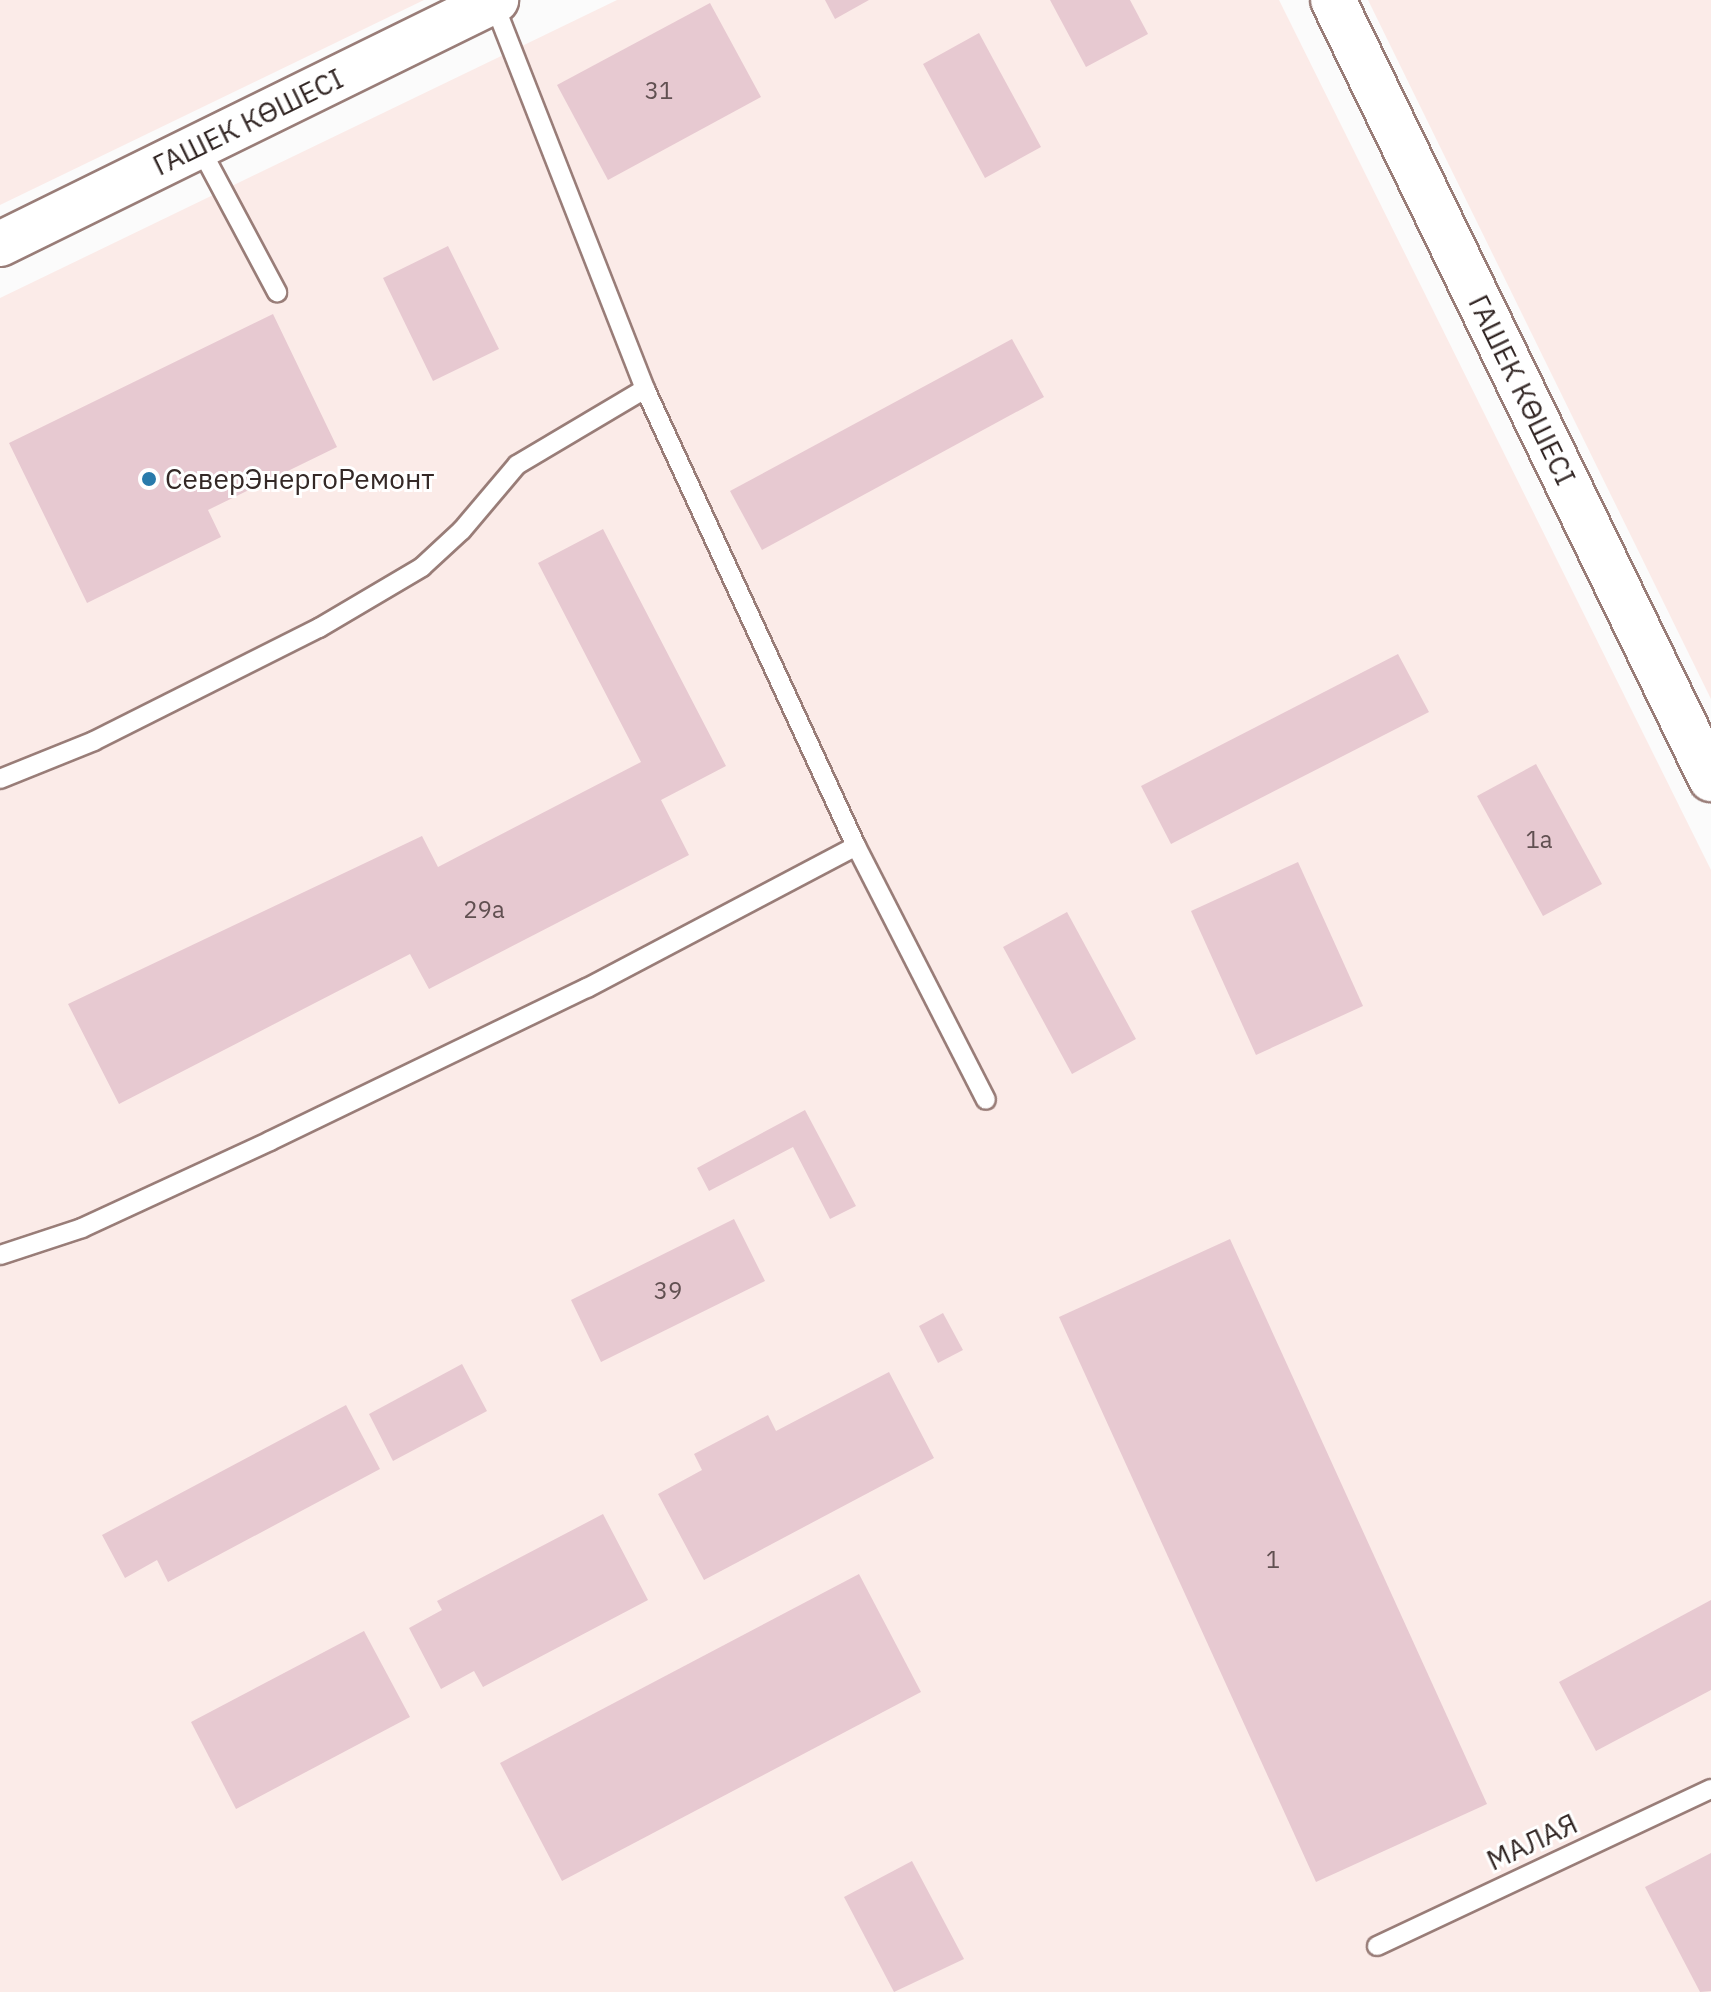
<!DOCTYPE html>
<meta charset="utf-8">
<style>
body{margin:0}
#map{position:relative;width:1711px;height:1992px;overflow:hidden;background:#fbfbfb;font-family:"IBM Plex Sans",sans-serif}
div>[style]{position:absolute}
.built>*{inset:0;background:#fbebe8}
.building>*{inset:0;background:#e7c9d1}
.roads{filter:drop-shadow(2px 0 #997d78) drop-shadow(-2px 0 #997d78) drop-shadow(0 2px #997d78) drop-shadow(0 -2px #997d78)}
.service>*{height:18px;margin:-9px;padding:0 9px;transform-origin:9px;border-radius:9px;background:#fff}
.tertiary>*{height:44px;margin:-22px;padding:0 22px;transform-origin:22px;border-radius:22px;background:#fff}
.dots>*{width:22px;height:22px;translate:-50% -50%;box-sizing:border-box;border:4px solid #fff;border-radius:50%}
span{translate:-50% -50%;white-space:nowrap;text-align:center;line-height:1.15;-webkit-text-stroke:6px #fff;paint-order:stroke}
.number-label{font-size:24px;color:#615051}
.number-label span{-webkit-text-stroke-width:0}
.street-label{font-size:28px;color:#342826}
.poi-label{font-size:28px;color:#342826}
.left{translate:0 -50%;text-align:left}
</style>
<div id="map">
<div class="built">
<i style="clip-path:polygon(0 0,424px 0,0 205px)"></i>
<i style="clip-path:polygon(617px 0,1279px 0,1711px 870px,1711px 1992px,0 1992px,0 298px)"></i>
<i style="clip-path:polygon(1368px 0,1711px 0,1711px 699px)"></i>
</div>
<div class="building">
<i style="clip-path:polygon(825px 0,869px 0,835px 19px)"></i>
<i style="clip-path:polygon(1050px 0,1130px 0,1148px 34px,1086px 67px)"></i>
<i style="clip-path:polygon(710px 3px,761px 97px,608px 180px,557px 85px)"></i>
<i style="clip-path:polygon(979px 33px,1041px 147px,985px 178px,923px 64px)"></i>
<i style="clip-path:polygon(448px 246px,499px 349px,433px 381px,383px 278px)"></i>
<i style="clip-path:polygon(273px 314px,337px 447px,208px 510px,221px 537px,87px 603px,9px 443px)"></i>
<i style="clip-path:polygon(1012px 339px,1044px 397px,762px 550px,730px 491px)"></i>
<i style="clip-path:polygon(603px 529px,726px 766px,661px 800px,689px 855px,429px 989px,410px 954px,119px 1104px,68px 1004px,422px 836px,438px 867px,641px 762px,538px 563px)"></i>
<i style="clip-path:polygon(1398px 654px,1429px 712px,1171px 844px,1141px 786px)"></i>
<i style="clip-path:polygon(1536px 764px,1602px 884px,1543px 916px,1477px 796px)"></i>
<i style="clip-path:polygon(1298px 862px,1363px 1006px,1256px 1055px,1191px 911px)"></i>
<i style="clip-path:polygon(1067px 912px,1136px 1039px,1072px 1074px,1003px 947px)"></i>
<i style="clip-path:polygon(805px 1110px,856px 1206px,830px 1219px,793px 1147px,709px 1191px,697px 1168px)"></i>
<i style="clip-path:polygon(734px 1219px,765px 1281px,601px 1362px,571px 1300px)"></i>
<i style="clip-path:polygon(1230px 1239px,1487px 1804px,1316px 1882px,1059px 1317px)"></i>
<i style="clip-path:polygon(943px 1313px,963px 1350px,938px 1363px,919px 1326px)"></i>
<i style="clip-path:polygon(462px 1364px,487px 1411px,393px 1461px,369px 1414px)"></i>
<i style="clip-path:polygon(889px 1372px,934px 1458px,704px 1580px,658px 1494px,702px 1470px,694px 1454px,768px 1415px,776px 1431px)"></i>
<i style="clip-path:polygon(346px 1405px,380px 1469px,168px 1582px,157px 1560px,125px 1578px,102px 1535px)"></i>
<i style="clip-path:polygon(603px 1514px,648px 1600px,483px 1687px,474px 1671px,441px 1689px,409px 1628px,442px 1610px,437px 1601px)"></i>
<i style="clip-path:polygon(859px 1574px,921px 1692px,562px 1881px,500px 1763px)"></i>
<i style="clip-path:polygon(1711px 1600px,1711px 1690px,1596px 1751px,1559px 1682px)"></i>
<i style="clip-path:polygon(364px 1631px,410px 1717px,236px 1809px,191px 1722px)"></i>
<i style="clip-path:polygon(1711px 1853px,1711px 1991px,1700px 1992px,1645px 1887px)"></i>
<i style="clip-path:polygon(912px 1861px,964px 1959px,894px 1992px,844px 1897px)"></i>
</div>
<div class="roads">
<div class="service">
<i style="left:493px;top:1px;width:417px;rotate:68.6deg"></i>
<i style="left:645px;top:389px;width:503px;rotate:65.22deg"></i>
<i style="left:856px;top:846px;width:285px;rotate:62.9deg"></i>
<i style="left:199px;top:146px;width:166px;rotate:61.9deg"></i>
<i style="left:0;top:779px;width:101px;rotate:-22deg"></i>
<i style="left:94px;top:741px;width:252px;rotate:-26.7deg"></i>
<i style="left:319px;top:628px;width:120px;rotate:-30.6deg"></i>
<i style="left:422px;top:567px;width:54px;rotate:-42.8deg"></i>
<i style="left:462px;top:530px;width:85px;rotate:-49.8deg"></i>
<i style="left:517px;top:465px;width:149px;rotate:-30.7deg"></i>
<i style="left:0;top:1255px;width:86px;rotate:-18.2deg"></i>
<i style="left:82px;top:1228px;width:207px;rotate:-24.8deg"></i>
<i style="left:270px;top:1141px;width:352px;rotate:-25.8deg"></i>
<i style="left:587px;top:988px;width:304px;rotate:-27.8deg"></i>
<i style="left:1377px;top:1946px;width:369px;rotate:-25.2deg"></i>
</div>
<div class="tertiary">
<i style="left:1333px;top:0;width:866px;rotate:64.12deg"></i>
<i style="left:0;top:244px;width:553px;rotate:-26.19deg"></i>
</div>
</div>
<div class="dots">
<i style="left:149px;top:479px;background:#297aab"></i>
</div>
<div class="number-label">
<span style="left:659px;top:91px">31</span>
<span style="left:1539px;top:840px">1а</span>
<span style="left:484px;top:910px">29а</span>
<span style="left:668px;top:1291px">39</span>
<span style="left:1273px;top:1560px">1</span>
</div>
<div class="street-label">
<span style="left:248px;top:122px;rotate:-26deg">ГАШЕК КӨШЕСІ</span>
<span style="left:1522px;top:390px;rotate:64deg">ГАШЕК КӨШЕСІ</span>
<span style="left:1532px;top:1842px;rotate:-25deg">МАЛАЯ</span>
</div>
<div class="poi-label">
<span class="left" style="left:165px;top:479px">СеверЭнергоРемонт</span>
</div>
</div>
